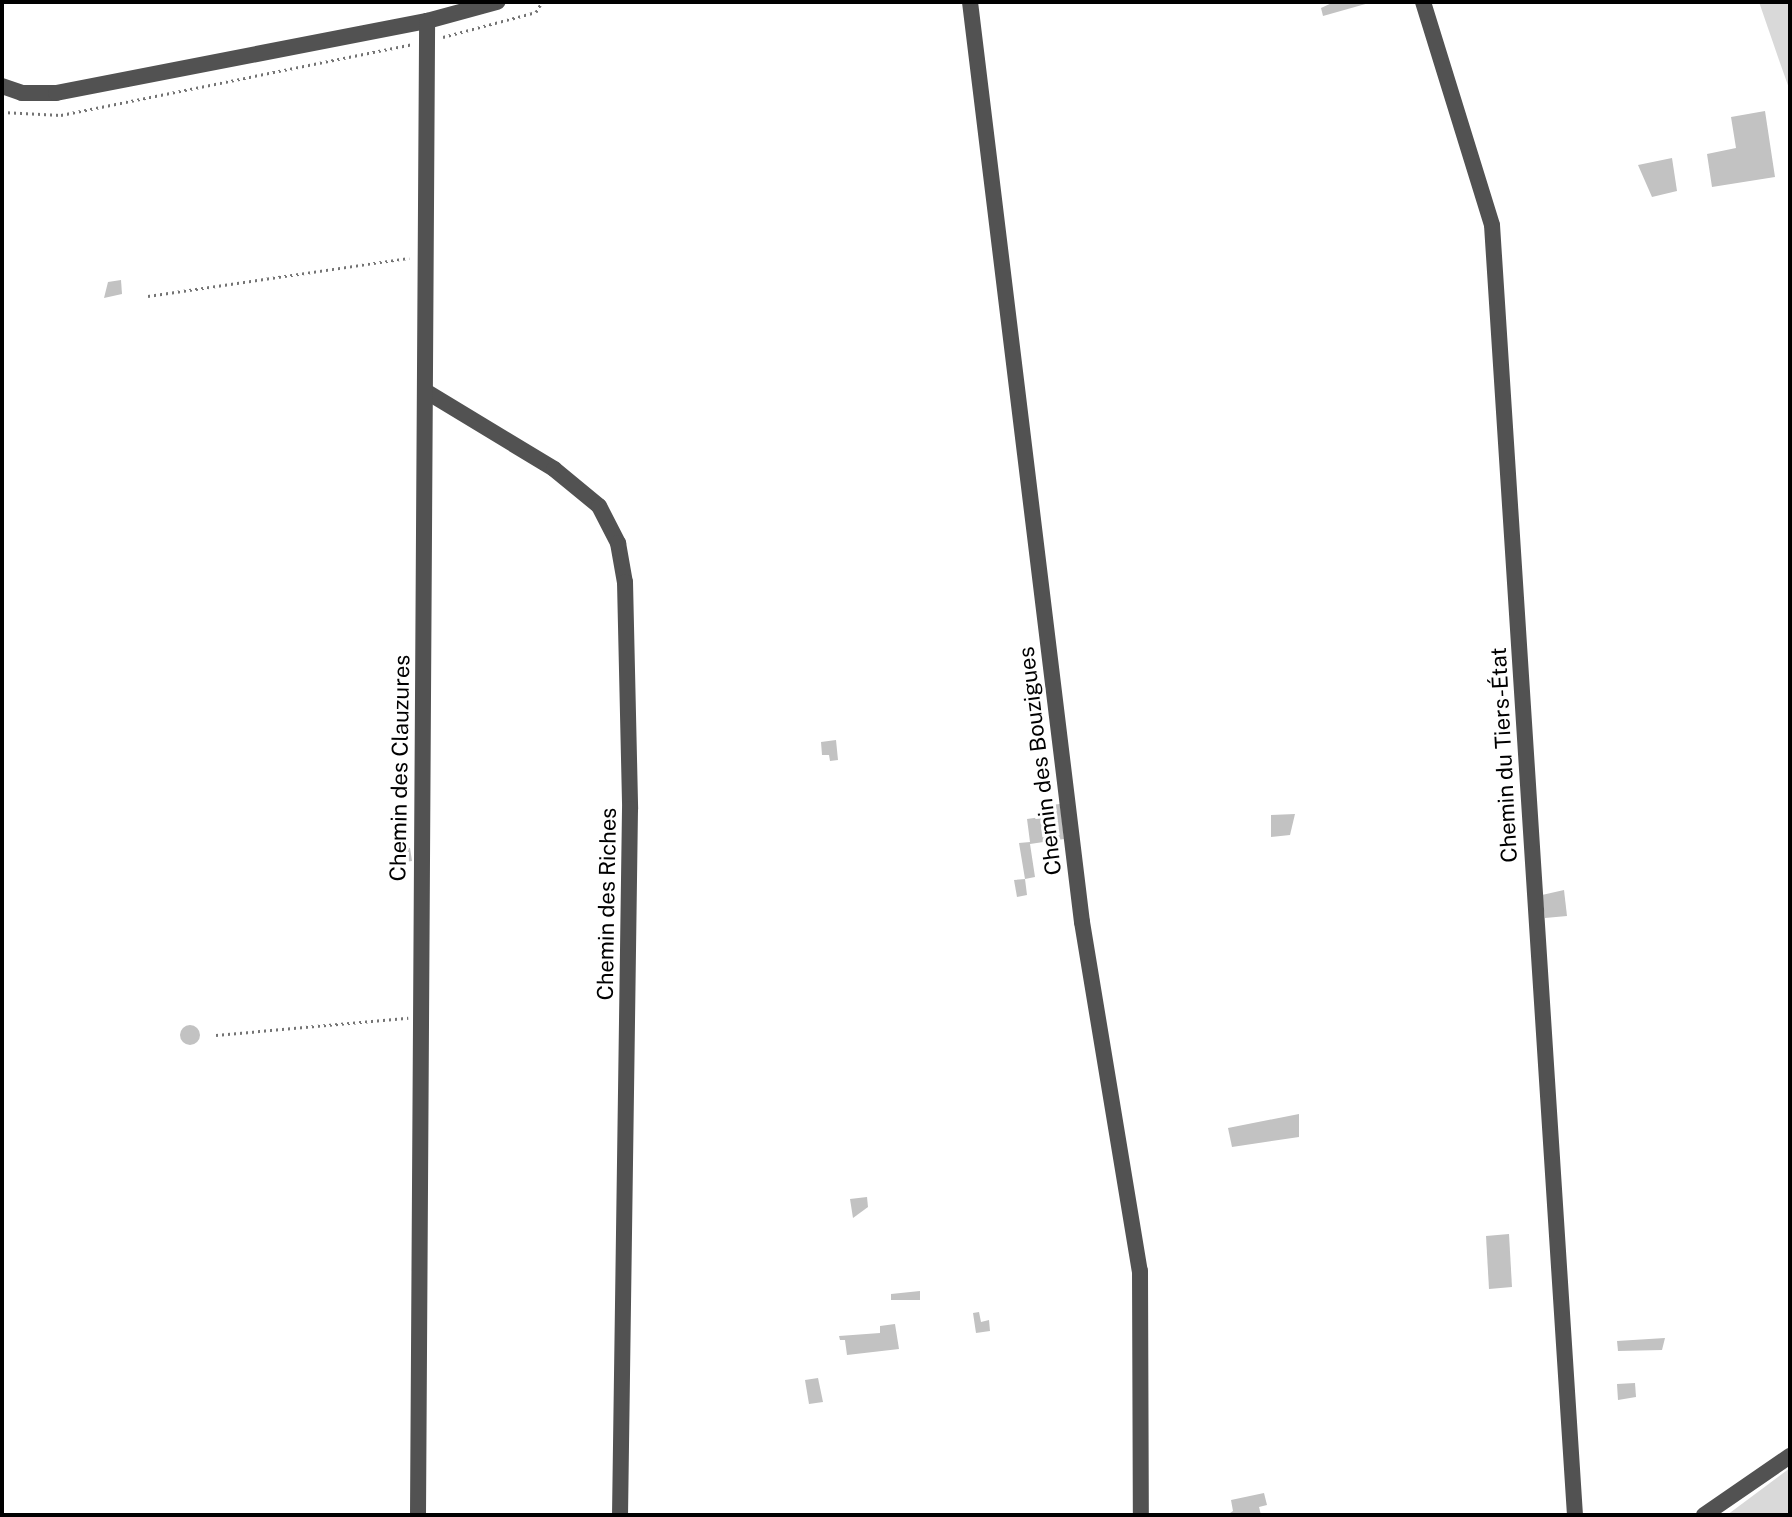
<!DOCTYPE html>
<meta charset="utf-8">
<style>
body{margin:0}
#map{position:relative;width:1792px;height:1517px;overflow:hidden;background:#fff;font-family:"Public Sans",sans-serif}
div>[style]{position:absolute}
.green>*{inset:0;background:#d9d9d9}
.building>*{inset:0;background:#c2c2c2}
.round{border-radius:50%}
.path>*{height:3px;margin-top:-1.5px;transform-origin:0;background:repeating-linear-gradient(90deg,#747474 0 2px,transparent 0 6px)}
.minor>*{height:16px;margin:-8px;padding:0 8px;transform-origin:8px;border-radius:8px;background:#525252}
span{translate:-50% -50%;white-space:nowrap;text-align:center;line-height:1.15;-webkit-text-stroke:6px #fff;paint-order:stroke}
.street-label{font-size:22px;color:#000}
.frame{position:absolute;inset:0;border:4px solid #000;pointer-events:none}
</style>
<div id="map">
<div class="green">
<i style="clip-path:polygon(1759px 2px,1790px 2px,1790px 91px,1779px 60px)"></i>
<i style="clip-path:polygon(1790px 1468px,1790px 1515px,1727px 1515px)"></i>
</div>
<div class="building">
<i style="clip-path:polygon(1334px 2px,1368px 2px,1369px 3px,1323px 16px,1321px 8px)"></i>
<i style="clip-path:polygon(1765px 111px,1775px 177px,1712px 187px,1707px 154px,1736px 148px,1731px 117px)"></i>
<i style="clip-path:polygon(1672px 158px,1677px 191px,1652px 197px,1638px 165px)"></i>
<i style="clip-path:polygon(121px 280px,122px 294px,104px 298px,108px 282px)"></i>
<i style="clip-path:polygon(836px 740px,838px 760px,830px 761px,829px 755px,822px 755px,821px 742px)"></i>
<i style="clip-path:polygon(1060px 804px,1064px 839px,1030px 844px,1035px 877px,1025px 879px,1019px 843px,1030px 842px,1027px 819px,1041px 817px,1040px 806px)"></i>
<i style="clip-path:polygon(1295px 814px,1290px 835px,1271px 837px,1271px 815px)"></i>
<i style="clip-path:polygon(396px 848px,410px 848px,412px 861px,397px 863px)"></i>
<i style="clip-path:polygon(1025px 879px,1027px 895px,1017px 897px,1014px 880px)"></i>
<i style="clip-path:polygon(1564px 890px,1567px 916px,1545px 918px,1542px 895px)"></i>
<i class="round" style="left:180px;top:1025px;width:20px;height:20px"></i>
<i style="clip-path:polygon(1299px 1114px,1299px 1137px,1232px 1147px,1228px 1128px)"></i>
<i style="clip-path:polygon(867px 1197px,868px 1207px,853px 1218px,850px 1199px)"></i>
<i style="clip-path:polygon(1509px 1234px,1512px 1287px,1489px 1289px,1486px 1236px)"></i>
<i style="clip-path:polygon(920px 1291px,920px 1300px,891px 1300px,891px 1294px)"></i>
<i style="clip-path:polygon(979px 1312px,981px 1322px,989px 1320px,990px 1331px,976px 1333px,973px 1313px)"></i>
<i style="clip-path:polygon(895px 1324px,899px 1349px,847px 1355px,845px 1340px,840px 1340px,839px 1336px,880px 1333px,880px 1326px)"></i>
<i style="clip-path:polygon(1665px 1338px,1662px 1350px,1618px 1351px,1617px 1341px)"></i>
<i style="clip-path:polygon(818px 1378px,823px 1402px,809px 1404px,805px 1380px)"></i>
<i style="clip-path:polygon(1635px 1383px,1636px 1397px,1618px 1400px,1617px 1384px)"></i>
<i style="clip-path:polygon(1264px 1493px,1267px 1505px,1259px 1507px,1261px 1515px,1227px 1515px,1233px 1511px,1231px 1500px)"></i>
</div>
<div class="path">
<i style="left:443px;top:37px;width:96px;rotate:-15deg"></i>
<i style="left:536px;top:12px;width:12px;rotate:-59deg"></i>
<i style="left:2px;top:112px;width:59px;rotate:2.9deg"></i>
<i style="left:61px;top:115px;width:358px;rotate:-11.4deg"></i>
<i style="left:148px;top:296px;width:264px;rotate:-8.3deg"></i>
<i style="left:216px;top:1035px;width:193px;rotate:-5.1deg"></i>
</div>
<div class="minor">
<i style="left:970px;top:2px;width:927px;rotate:83.06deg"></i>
<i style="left:1082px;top:922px;width:354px;rotate:80.6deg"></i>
<i style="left:1140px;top:1271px;width:244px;rotate:89.8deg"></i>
<i style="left:1423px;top:2px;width:233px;rotate:72.8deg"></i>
<i style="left:1492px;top:225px;width:1293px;rotate:86.32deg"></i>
<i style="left:2px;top:86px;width:21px;rotate:19deg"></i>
<i style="left:22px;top:93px;width:34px"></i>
<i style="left:56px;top:93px;width:378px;rotate:-11deg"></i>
<i style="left:427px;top:21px;width:73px;rotate:-15.2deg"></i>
<i style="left:427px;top:392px;width:149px;rotate:31.2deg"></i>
<i style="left:554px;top:469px;width:58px;rotate:39.4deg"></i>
<i style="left:599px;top:506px;width:42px;rotate:62.8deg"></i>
<i style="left:618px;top:543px;width:40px;rotate:80deg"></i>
<i style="left:625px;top:582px;width:227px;rotate:88.7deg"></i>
<i style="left:630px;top:809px;width:706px;rotate:90.81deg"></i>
<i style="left:418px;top:1515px;width:1494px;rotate:-89.65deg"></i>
<i style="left:1704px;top:1515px;width:104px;rotate:-34.5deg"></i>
</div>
<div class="street-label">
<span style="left:1504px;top:755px;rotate:-93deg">Chemin du Tiers-État</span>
<span style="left:1040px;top:761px;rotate:-97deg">Chemin des Bouzigues</span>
<span style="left:400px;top:768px;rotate:-89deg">Chemin des Clauzures</span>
<span style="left:607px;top:904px;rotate:-89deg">Chemin des Riches</span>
</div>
<div class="frame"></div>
</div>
